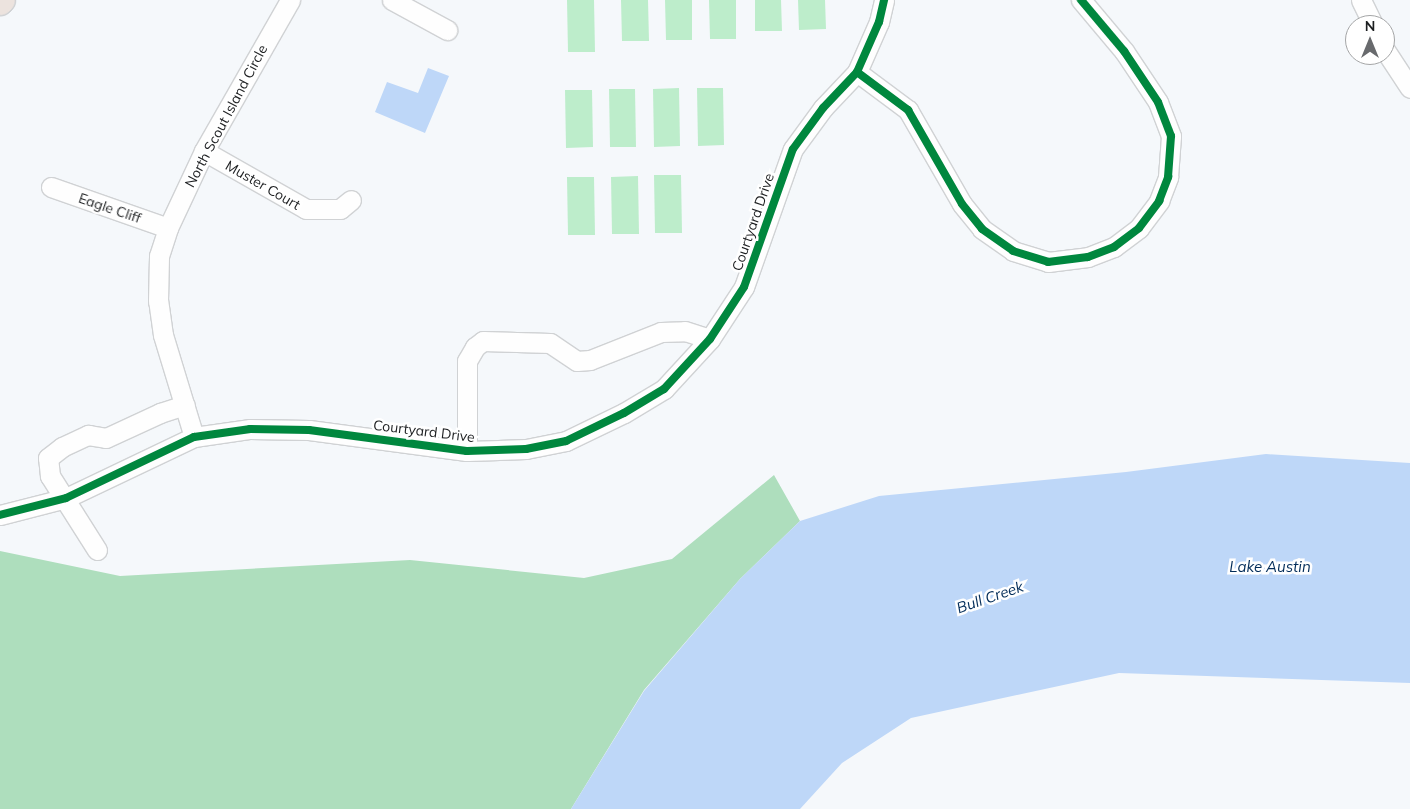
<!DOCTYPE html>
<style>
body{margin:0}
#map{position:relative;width:1410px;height:809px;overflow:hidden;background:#f5f8fb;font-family:Mulish,sans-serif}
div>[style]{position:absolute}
.green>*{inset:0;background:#bdedcb}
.forest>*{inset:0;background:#aedebd}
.water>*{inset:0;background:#bed7f8}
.roads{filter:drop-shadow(1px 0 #d0d2d4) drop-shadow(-1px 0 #d0d2d4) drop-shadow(0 1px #d0d2d4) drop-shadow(0 -1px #d0d2d4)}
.minor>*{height:19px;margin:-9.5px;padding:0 9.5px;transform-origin:9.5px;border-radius:9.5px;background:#fefefe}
.trunk>*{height:28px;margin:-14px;padding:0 14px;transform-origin:14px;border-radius:14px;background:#ece3de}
.cycleway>*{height:8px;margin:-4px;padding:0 4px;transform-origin:4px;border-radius:4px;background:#00873e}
span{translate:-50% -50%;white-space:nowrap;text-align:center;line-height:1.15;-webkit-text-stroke:5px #fff;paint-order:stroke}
.street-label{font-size:14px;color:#1c1e20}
.water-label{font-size:15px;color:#022c59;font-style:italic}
.north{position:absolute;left:1345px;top:15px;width:50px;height:50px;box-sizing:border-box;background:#fff;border:1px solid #a4a5a6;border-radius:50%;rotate:0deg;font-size:14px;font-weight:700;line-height:20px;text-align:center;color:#1c1e20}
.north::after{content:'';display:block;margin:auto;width:18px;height:22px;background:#686a6d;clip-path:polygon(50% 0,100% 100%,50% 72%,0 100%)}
</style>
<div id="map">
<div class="green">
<i style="clip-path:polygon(567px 0,594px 0,595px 52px,568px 52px)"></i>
<i style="clip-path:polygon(621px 0,648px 0,649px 41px,622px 41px)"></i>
<i style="clip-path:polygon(665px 0,692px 0,692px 40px,666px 40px)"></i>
<i style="clip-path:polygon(709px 0,736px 0,736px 39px,710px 39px)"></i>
<i style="clip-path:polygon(755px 0,781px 0,782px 31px,755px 31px)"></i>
<i style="clip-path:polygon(798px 0,825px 0,826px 29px,799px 30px)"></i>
<i style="clip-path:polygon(679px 88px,680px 146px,654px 147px,653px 89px)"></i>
<i style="clip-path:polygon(697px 88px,723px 88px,724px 145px,698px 146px)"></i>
<i style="clip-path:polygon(609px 89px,635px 89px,636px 147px,610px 147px)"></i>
<i style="clip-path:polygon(565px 90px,592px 90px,593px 147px,566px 148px)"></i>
<i style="clip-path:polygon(654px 175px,681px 175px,682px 233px,655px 233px)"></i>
<i style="clip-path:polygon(638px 176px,639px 234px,612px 234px,611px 177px)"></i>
<i style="clip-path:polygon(567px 177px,594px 177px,595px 235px,568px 235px)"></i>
</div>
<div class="forest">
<i style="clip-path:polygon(774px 475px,800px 521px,740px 579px,644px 690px,571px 809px,0 809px,0 551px,120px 576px,410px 560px,584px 578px,672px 559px)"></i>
</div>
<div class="water">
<i style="clip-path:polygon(428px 68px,449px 76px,425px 133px,375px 112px,387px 82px,418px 93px)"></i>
<i style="clip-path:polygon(1266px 454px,1410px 463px,1410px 683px,1119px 673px,911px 718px,842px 763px,800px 809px,571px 809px,644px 691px,740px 579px,800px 521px,879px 496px,1126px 472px)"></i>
</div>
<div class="roads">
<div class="minor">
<i style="left:392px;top:0;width:63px;rotate:28.6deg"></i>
<i style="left:1361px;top:0;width:28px;rotate:64deg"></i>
<i style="left:1385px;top:50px;width:45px;rotate:56.7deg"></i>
<i style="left:857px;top:72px;width:64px;rotate:36.7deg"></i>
<i style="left:908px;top:110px;width:108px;rotate:60.1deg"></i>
<i style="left:962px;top:204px;width:32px;rotate:51deg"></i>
<i style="left:982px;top:229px;width:38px;rotate:35deg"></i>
<i style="left:1013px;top:251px;width:37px;rotate:17deg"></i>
<i style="left:1048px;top:262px;width:40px;rotate:-7.1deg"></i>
<i style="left:1088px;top:257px;width:28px;rotate:-21deg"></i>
<i style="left:1114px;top:247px;width:31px;rotate:-37deg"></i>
<i style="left:1139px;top:228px;width:34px;rotate:-53deg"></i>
<i style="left:1159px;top:201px;width:26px;rotate:-69deg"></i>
<i style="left:1168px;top:177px;width:41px;rotate:-85.8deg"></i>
<i style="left:1171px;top:136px;width:36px;rotate:-111deg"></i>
<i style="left:1158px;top:102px;width:61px;rotate:-123.7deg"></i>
<i style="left:1124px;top:51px;width:67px;rotate:-130.1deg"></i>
<i style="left:204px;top:151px;width:117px;rotate:29.6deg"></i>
<i style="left:306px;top:209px;width:34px"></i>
<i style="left:340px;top:209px;width:14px;rotate:-39deg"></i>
<i style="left:51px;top:187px;width:124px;rotate:19.3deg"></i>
<i style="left:194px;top:437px;width:107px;rotate:-106.9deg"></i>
<i style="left:163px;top:335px;width:34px;rotate:-98deg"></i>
<i style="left:158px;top:301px;width:45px;rotate:-88.7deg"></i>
<i style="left:159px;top:256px;width:29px;rotate:-72deg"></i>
<i style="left:168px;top:228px;width:85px;rotate:-64.9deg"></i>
<i style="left:204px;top:151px;width:174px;rotate:-60.3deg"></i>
<i style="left:467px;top:451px;width:90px;rotate:-90deg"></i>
<i style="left:467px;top:361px;width:16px;rotate:-60deg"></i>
<i style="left:475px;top:347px;width:10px;rotate:-37deg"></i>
<i style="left:483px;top:341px;width:67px;rotate:1.7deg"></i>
<i style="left:550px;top:343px;width:32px;rotate:34deg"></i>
<i style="left:577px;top:361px;width:13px;rotate:-4deg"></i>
<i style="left:590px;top:360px;width:76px;rotate:-21.5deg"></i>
<i style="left:661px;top:332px;width:24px;rotate:-2deg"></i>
<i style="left:685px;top:331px;width:26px;rotate:18deg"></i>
<i style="left:0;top:515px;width:68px;rotate:-14.4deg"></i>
<i style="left:66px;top:498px;width:142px;rotate:-25.5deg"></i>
<i style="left:194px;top:437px;width:57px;rotate:-8.1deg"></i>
<i style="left:250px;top:429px;width:59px;rotate:1deg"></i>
<i style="left:309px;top:430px;width:159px;rotate:7.6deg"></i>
<i style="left:467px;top:451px;width:59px;rotate:-1.9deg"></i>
<i style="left:526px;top:449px;width:41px;rotate:-11.3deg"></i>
<i style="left:566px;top:441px;width:64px;rotate:-25.8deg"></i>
<i style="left:624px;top:413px;width:47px;rotate:-31deg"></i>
<i style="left:664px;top:389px;width:68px;rotate:-47.4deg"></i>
<i style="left:710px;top:339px;width:62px;rotate:-56.8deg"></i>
<i style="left:744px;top:287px;width:146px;rotate:-70.5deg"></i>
<i style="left:793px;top:149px;width:51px;rotate:-53.8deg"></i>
<i style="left:823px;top:108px;width:50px;rotate:-46.6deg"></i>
<i style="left:857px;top:72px;width:55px;rotate:-66.3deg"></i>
<i style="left:879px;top:22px;width:23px;rotate:-77deg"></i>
<i style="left:97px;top:550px;width:88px;rotate:-122.4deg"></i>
<i style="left:50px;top:476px;width:18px;rotate:-96deg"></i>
<i style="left:48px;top:458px;width:18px;rotate:-38deg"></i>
<i style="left:62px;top:447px;width:29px;rotate:-25deg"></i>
<i style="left:88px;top:435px;width:18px;rotate:9deg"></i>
<i style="left:106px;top:438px;width:60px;rotate:-24.8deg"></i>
<i style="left:160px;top:413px;width:26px;rotate:-18deg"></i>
</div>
<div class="trunk">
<i style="left:0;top:1px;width:1px;rotate:-45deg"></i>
</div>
</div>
<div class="cycleway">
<i style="left:857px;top:72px;width:64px;rotate:36.7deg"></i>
<i style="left:908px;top:110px;width:108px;rotate:60.1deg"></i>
<i style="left:962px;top:204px;width:32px;rotate:51deg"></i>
<i style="left:982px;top:229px;width:38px;rotate:35deg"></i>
<i style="left:1013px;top:251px;width:37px;rotate:17deg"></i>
<i style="left:1048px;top:262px;width:40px;rotate:-7.1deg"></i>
<i style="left:1088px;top:257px;width:28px;rotate:-21deg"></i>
<i style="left:1114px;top:247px;width:31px;rotate:-37deg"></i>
<i style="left:1139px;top:228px;width:34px;rotate:-53deg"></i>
<i style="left:1159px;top:201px;width:26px;rotate:-69deg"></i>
<i style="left:1168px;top:177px;width:41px;rotate:-85.8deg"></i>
<i style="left:1171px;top:136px;width:36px;rotate:-111deg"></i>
<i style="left:1158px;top:102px;width:61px;rotate:-123.7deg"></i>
<i style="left:1124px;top:51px;width:67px;rotate:-130.1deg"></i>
<i style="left:0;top:515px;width:68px;rotate:-14.4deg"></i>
<i style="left:66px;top:498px;width:142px;rotate:-25.5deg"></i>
<i style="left:194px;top:437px;width:57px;rotate:-8.1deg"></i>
<i style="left:250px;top:429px;width:59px;rotate:1deg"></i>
<i style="left:309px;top:430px;width:159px;rotate:7.6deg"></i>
<i style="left:467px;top:451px;width:59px;rotate:-1.9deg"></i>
<i style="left:526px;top:449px;width:41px;rotate:-11.3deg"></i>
<i style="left:566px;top:441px;width:64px;rotate:-25.8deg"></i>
<i style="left:624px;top:413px;width:47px;rotate:-31deg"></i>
<i style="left:664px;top:389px;width:68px;rotate:-47.4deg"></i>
<i style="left:710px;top:339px;width:62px;rotate:-56.8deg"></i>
<i style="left:744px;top:287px;width:146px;rotate:-70.5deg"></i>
<i style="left:793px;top:149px;width:51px;rotate:-53.8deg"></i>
<i style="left:823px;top:108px;width:50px;rotate:-46.6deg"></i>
<i style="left:857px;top:72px;width:55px;rotate:-66.3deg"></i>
<i style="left:879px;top:22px;width:23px;rotate:-77deg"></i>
</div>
<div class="street-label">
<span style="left:226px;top:116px;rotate:-62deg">North Scout Island Circle</span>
<span style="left:263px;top:185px;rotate:30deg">Muster Court</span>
<span style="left:110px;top:208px;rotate:19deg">Eagle Cliff</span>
<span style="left:753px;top:222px;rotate:-71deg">Courtyard Drive</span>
<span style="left:424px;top:431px;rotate:7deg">Courtyard Drive</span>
</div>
<div class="water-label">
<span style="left:1270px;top:567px">Lake Austin</span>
<span style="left:990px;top:597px;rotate:-19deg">Bull Creek</span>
</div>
<div class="north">N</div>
</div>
